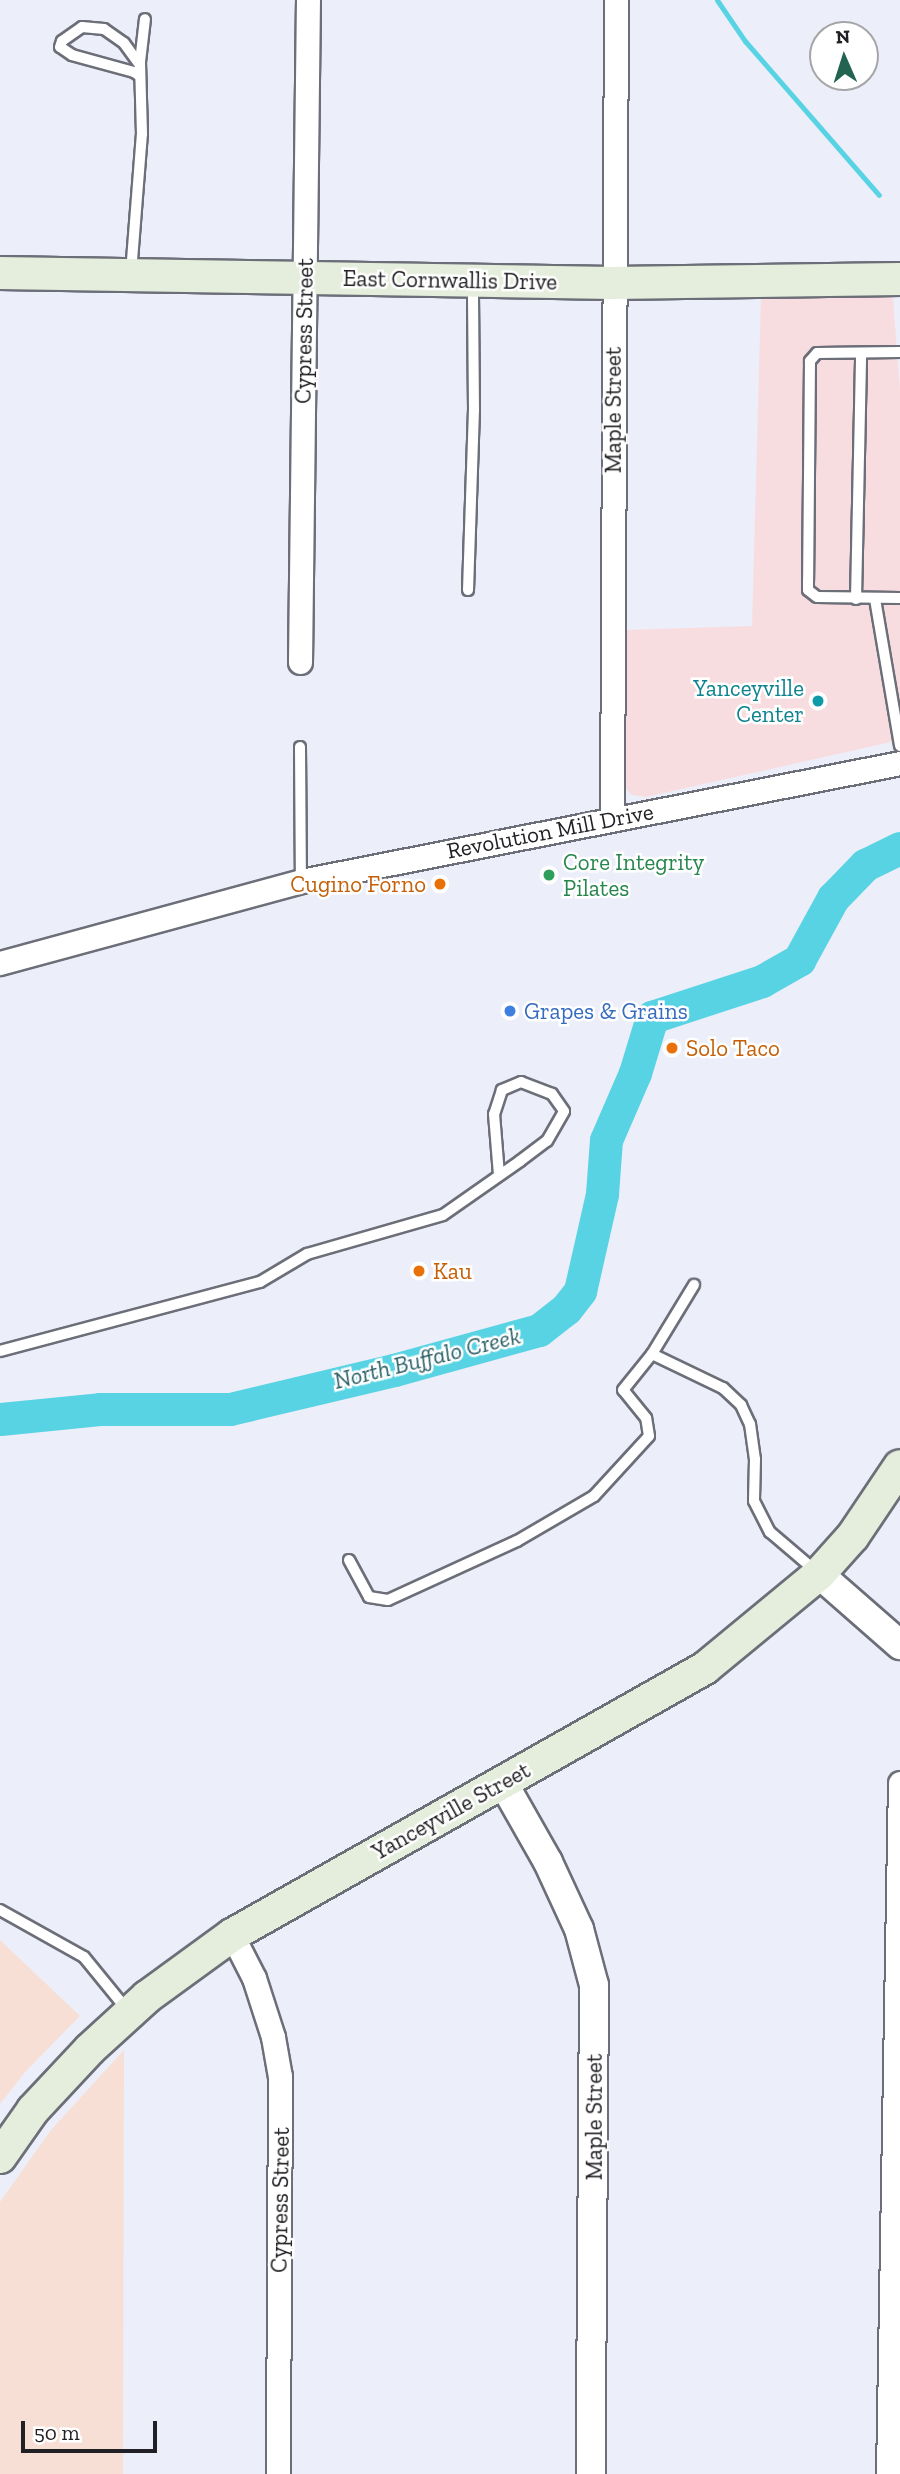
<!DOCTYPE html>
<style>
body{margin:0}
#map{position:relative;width:900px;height:2474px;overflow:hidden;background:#eceef9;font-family:"Zilla Slab",serif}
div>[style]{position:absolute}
.commercial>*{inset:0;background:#f7dfd5}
.education>*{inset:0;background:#f8dde0}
.stream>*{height:5px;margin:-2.5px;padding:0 2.5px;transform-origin:2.5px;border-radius:2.5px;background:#58d3e3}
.river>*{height:33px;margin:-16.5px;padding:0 16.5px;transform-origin:16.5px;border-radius:16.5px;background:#58d3e3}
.roads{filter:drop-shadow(2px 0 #6c6e78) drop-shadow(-2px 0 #6c6e78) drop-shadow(0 2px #6c6e78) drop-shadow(0 -2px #6c6e78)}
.service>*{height:10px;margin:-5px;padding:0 5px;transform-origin:5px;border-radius:5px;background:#fff}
.minor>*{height:23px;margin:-11.5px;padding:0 11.5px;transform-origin:11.5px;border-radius:11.5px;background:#fff}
.tertiary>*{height:28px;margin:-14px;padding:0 14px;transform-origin:14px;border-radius:14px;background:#fff}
.secondary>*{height:32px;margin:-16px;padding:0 16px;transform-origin:16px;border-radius:16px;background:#e5eedc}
.dots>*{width:19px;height:19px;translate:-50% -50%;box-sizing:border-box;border:4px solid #fff;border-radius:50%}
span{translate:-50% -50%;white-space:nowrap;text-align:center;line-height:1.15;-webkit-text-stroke:5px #fff;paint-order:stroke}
.street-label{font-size:23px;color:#212125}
.culture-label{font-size:23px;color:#0d838f}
.right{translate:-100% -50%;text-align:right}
.leisure-label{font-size:23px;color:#27864d}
.left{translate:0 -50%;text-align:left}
.food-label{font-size:23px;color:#c56008}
.shop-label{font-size:23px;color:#366cbe}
.water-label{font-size:24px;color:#2b5f66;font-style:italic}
.north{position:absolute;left:809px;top:21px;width:70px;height:70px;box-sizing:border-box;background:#fff;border:2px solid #a6a6a8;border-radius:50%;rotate:357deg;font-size:19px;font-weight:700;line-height:28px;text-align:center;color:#212125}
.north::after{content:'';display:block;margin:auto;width:24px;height:32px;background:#236351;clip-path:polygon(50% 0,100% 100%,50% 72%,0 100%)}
.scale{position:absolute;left:21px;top:2421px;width:136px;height:32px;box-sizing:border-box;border:4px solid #212125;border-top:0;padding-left:9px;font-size:21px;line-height:24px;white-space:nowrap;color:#212125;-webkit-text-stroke:5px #fff;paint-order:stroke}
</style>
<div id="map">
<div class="commercial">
<i style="clip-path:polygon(0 1940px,80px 2016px,25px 2072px,0 2104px)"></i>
<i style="clip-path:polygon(124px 2050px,123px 2474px,0 2474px,0 2202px,51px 2130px)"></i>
</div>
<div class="education">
<i style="clip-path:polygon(761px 296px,886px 296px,893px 299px,900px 390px,900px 740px,646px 797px,632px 795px,623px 786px,624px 630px,752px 626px)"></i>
</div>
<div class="stream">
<i style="left:717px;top:0;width:50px;rotate:55.7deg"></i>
<i style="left:745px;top:41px;width:204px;rotate:49deg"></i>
</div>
<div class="river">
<i style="left:0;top:1419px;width:100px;rotate:-5.7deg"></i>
<i style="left:100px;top:1409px;width:130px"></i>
<i style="left:230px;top:1409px;width:169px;rotate:-13.4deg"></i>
<i style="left:394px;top:1370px;width:150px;rotate:-15.4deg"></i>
<i style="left:539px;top:1330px;width:34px;rotate:-38deg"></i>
<i style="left:566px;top:1309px;width:23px;rotate:-52deg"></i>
<i style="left:580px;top:1291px;width:99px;rotate:-77.2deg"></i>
<i style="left:602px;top:1194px;width:54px;rotate:-85.8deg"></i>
<i style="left:606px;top:1140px;width:73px;rotate:-66.6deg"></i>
<i style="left:635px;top:1073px;width:59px;rotate:-73.1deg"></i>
<i style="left:652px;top:1017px;width:116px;rotate:-18.1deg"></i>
<i style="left:762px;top:981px;width:43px;rotate:-29.6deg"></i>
<i style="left:799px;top:960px;width:71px;rotate:-61.3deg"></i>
<i style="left:833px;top:898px;width:46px;rotate:-45.9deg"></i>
<i style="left:865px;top:865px;width:39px;rotate:-26deg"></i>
</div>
<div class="roads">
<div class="service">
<i style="left:140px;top:76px;width:7px;rotate:-146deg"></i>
<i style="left:134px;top:72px;width:64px;rotate:-164.7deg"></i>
<i style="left:72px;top:55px;width:14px;rotate:-146deg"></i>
<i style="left:60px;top:47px;width:6px;rotate:-72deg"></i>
<i style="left:62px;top:41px;width:24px;rotate:-35deg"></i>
<i style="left:82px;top:27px;width:22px;rotate:5deg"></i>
<i style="left:104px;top:29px;width:24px;rotate:35deg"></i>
<i style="left:124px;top:43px;width:27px;rotate:54deg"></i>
<i style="left:131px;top:273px;width:139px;rotate:-85.5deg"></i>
<i style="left:142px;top:134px;width:72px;rotate:-91.6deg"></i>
<i style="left:140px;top:62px;width:43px;rotate:-83.4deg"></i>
<i style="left:900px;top:352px;width:83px;rotate:179.3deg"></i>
<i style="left:817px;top:353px;width:11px;rotate:131deg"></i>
<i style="left:810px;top:361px;width:220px;rotate:90.5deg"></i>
<i style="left:808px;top:581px;width:9px;rotate:90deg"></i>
<i style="left:808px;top:590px;width:11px;rotate:38deg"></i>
<i style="left:817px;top:597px;width:83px;rotate:0.7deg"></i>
<i style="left:468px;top:590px;width:180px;rotate:-88.1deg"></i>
<i style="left:474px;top:410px;width:125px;rotate:-90.5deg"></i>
<i style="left:856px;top:599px;width:246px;rotate:-88.8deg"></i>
<i style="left:875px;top:599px;width:149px;rotate:80.3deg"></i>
<i style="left:300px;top:747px;width:134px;rotate:89.6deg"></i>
<i style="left:0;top:1351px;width:269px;rotate:-14.9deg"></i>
<i style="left:260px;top:1282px;width:55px;rotate:-30.8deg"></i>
<i style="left:307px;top:1254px;width:141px;rotate:-16deg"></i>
<i style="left:443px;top:1215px;width:94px;rotate:-35deg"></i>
<i style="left:520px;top:1161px;width:34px;rotate:-37deg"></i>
<i style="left:547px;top:1141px;width:34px;rotate:-60deg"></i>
<i style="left:564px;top:1111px;width:21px;rotate:-125deg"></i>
<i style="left:552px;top:1094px;width:33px;rotate:-159deg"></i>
<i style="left:521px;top:1082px;width:21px;rotate:157deg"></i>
<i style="left:502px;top:1090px;width:25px;rotate:108deg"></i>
<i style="left:494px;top:1114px;width:61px;rotate:85.3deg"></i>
<i style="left:652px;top:1354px;width:81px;rotate:-58.7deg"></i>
<i style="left:349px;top:1560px;width:42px;rotate:61.6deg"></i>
<i style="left:369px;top:1597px;width:19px;rotate:9deg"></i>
<i style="left:388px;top:1600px;width:142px;rotate:-24.6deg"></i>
<i style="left:517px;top:1541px;width:89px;rotate:-30.3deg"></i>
<i style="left:594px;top:1496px;width:81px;rotate:-47.5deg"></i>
<i style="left:649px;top:1436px;width:18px;rotate:-99deg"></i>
<i style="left:646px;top:1418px;width:36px;rotate:-129deg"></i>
<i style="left:623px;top:1390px;width:46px;rotate:-51.1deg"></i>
<i style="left:652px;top:1354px;width:79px;rotate:25.6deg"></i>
<i style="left:723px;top:1388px;width:25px;rotate:43deg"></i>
<i style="left:741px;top:1405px;width:21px;rotate:65deg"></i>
<i style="left:750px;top:1424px;width:35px;rotate:82deg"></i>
<i style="left:755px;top:1459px;width:42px;rotate:91.4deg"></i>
<i style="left:754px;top:1501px;width:35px;rotate:63deg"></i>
<i style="left:770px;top:1532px;width:62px;rotate:40.4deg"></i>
<i style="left:0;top:1910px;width:96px;rotate:29.2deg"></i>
<i style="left:84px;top:1957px;width:70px;rotate:50.8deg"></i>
</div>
<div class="minor">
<i style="left:300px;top:662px;width:662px;rotate:-89.31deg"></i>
<i style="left:612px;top:819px;width:819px;rotate:-89.72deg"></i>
<i style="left:0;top:963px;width:312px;rotate:-15.2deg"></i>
<i style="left:301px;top:881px;width:611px;rotate:-11.14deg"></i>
<i style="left:232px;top:1935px;width:48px;rotate:62.9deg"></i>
<i style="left:254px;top:1978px;width:62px;rotate:72.1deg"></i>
<i style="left:273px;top:2037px;width:40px;rotate:80deg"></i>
<i style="left:280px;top:2076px;width:398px;rotate:90.3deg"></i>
<i style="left:888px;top:2474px;width:691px;rotate:-89.01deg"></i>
</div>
<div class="tertiary">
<i style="left:819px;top:1574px;width:108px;rotate:41.2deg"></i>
<i style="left:502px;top:1781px;width:93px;rotate:60.4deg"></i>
<i style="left:548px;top:1862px;width:74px;rotate:65.2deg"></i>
<i style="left:579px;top:1929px;width:58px;rotate:75deg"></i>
<i style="left:594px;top:1985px;width:489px;rotate:90.4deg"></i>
</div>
<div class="secondary">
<i style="left:0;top:273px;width:613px;rotate:0.93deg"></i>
<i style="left:613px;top:283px;width:287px;rotate:-0.8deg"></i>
<i style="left:0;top:2157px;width:57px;rotate:-54.9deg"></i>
<i style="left:33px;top:2110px;width:83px;rotate:-46.9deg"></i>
<i style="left:90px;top:2049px;width:77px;rotate:-42.4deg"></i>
<i style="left:147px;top:1997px;width:105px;rotate:-36.1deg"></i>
<i style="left:232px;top:1935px;width:543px;rotate:-29.44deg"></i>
<i style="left:705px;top:1668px;width:148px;rotate:-39.5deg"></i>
<i style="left:819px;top:1574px;width:51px;rotate:-48.2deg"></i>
<i style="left:853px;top:1536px;width:84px;rotate:-56.1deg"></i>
</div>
</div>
<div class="dots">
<i style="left:818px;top:701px;background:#0f9aa8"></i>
<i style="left:549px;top:875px;background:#2e9e5b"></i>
<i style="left:440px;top:884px;background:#e8710a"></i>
<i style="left:510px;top:1011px;background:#3f7fe0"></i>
<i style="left:672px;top:1048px;background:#e8710a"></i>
<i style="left:419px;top:1271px;background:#e8710a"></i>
</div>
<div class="street-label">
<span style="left:450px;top:280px;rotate:1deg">East Cornwallis Drive</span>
<span style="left:304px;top:331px;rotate:-89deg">Cypress Street</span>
<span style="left:613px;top:410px;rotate:-90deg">Maple Street</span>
<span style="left:550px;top:831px;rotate:-11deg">Revolution Mill Drive</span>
<span style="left:451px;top:1811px;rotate:-29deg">Yanceyville Street</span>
<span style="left:594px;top:2117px;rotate:-90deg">Maple Street</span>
<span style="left:280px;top:2200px;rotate:-89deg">Cypress Street</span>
</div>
<div class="culture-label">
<span class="right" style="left:804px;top:701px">Yanceyville<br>Center</span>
</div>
<div class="leisure-label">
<span class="left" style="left:563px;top:875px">Core Integrity<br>Pilates</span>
</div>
<div class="food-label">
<span class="right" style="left:426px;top:884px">Cugino Forno</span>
<span class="left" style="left:686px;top:1048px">Solo Taco</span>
<span class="left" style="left:433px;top:1271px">Kau</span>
</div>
<div class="shop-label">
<span class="left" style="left:524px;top:1011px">Grapes &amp; Grains</span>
</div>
<div class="water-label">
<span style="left:427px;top:1358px;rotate:-14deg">North Buffalo Creek</span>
</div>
<div class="north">N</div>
<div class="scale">50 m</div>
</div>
